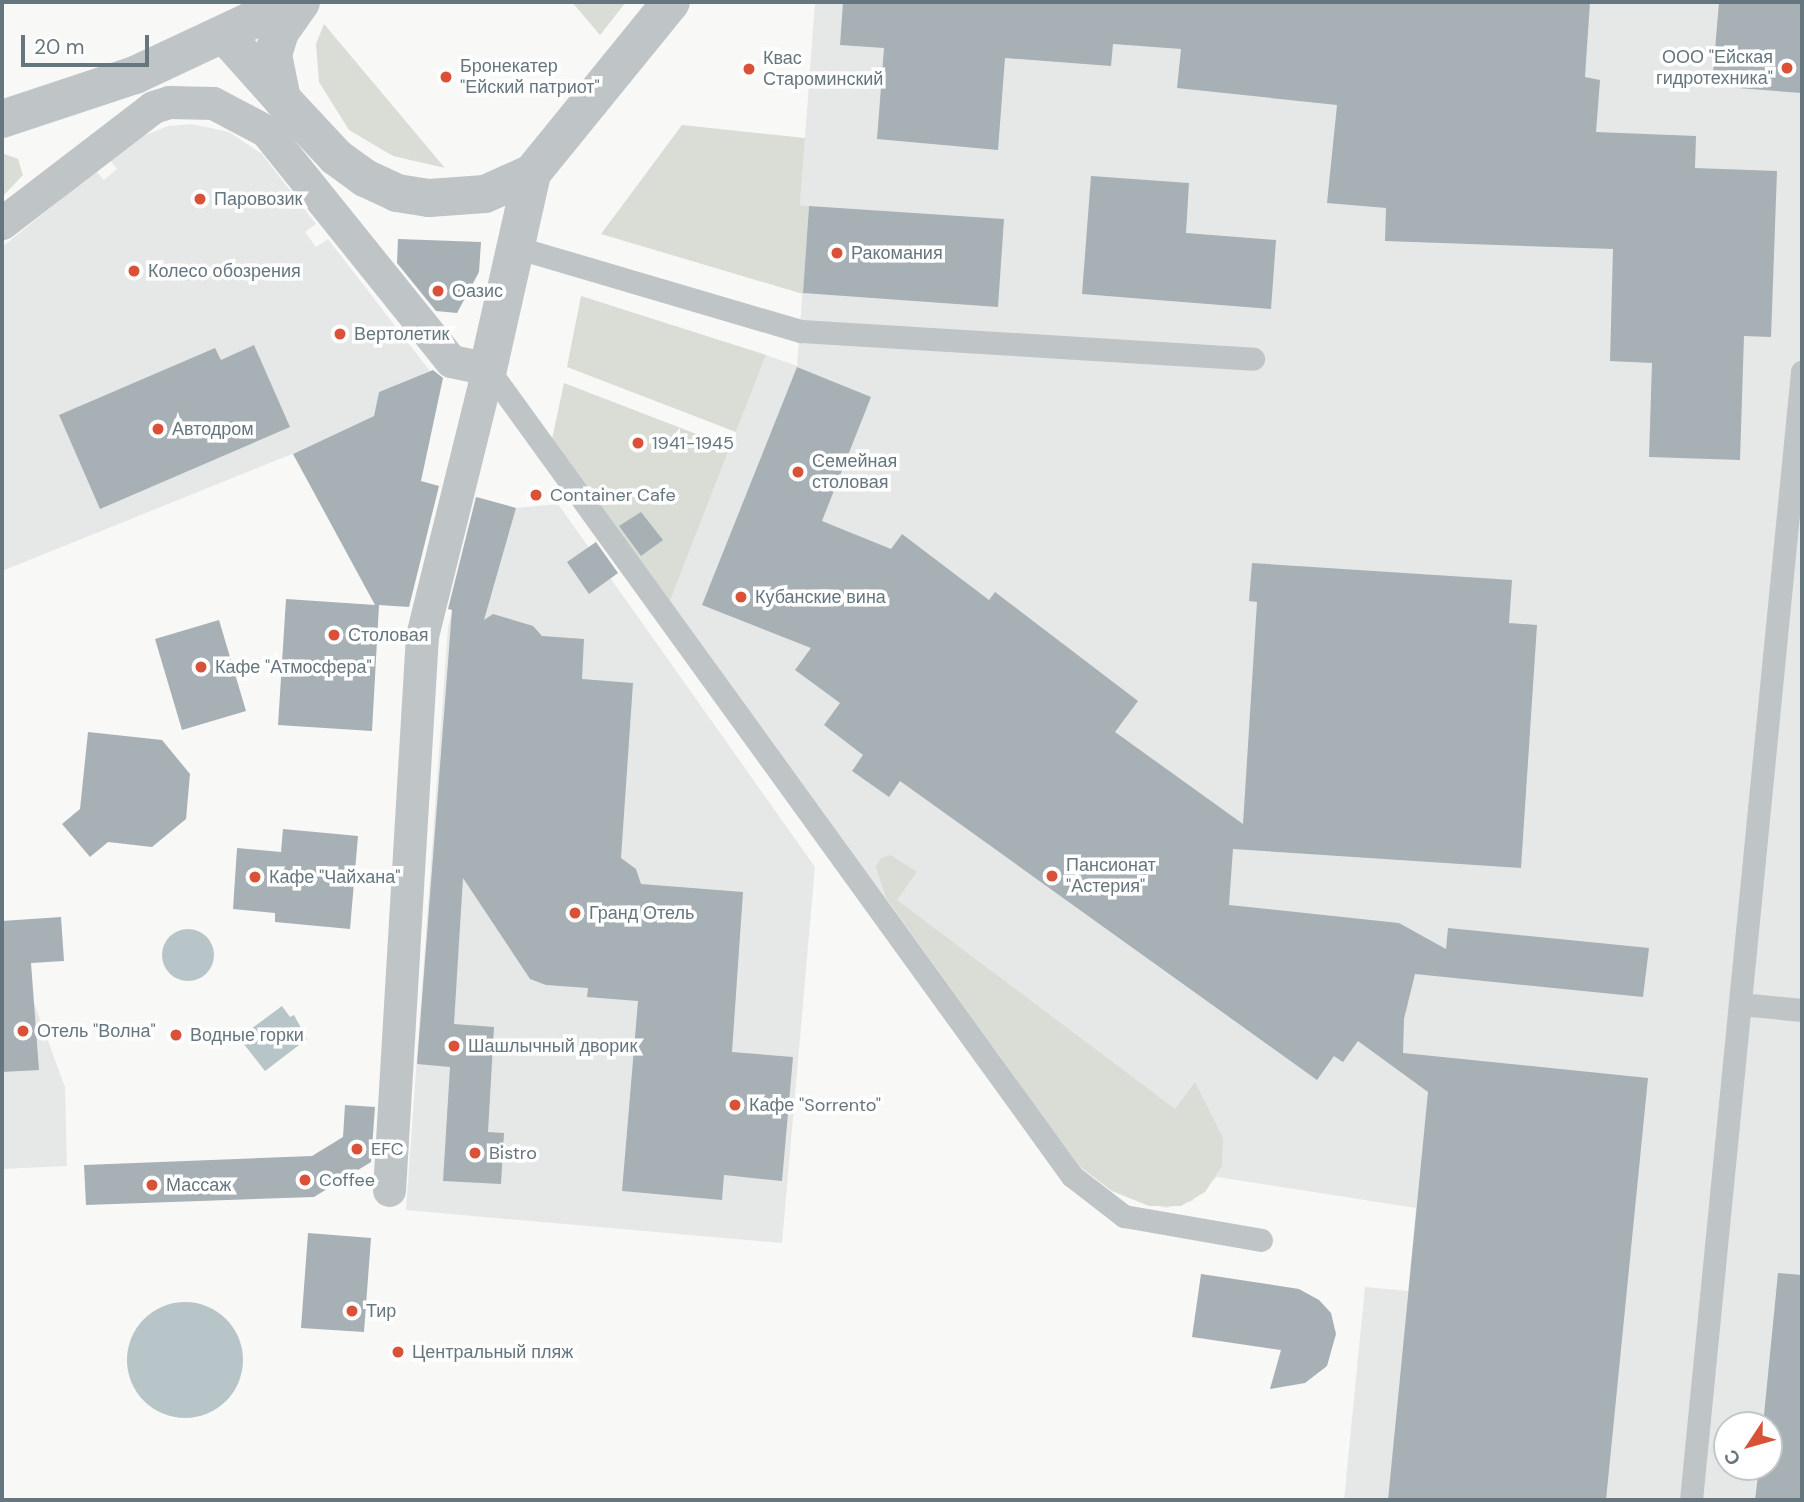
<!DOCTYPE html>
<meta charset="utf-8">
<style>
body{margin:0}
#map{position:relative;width:1804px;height:1502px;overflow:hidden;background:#f8f8f6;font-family:"DM Sans",sans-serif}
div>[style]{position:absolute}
.built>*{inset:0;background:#e6e8e7}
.green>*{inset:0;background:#d9ddd5}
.water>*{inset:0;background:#b8c5c8}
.round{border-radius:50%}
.building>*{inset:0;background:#a7b0b5}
.service>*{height:23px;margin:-11.5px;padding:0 11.5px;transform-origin:11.5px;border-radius:11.5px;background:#bfc4c7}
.pedestrian>*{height:33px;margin:-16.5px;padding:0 16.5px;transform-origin:16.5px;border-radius:16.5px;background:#bfc4c7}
.minor>*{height:38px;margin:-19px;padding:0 19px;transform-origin:19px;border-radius:19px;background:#bfc4c7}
.tertiary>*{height:38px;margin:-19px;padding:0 19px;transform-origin:19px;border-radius:19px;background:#bfc4c7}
.dots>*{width:19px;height:19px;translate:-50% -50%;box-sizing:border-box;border:4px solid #fff;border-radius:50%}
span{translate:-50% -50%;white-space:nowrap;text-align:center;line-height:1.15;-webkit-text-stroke:7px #fff;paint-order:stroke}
.poi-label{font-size:18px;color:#65767f}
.right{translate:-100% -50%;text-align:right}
.left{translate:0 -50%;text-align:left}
.frame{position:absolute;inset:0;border:4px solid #65767f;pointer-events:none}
.north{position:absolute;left:1713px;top:1411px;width:70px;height:70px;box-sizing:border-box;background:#fff;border:2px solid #c1c8cc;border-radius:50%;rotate:234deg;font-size:19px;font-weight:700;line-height:28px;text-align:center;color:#65767f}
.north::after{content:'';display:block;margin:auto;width:24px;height:32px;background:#d95136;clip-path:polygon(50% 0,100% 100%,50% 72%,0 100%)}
.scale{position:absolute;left:21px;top:35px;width:128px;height:32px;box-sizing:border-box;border:4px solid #65767f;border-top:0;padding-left:9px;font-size:21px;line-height:24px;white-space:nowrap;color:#65767f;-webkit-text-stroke:5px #fff;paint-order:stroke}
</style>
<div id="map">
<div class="built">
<i style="clip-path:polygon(evenodd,815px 2px,1802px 2px,1802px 1500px,1344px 1500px,1365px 1287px,1408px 1291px,1416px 1208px,1217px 1177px,1192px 1201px,1166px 1208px,1112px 1191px,1079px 1166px,670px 601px,766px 355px,797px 366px,809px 206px,800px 205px,815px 2px,1727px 1425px,1769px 1425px,1769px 1467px,1727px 1467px,1727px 1425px)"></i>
<i style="clip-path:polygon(192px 124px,229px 132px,262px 154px,316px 224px,305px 232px,316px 247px,328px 239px,430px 371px,379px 392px,374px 416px,297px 452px,2px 571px,2px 247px,96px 171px,104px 180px,117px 169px,110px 160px,134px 140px,168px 126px)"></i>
<i style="clip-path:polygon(481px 498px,516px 508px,558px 504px,815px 867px,782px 1243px,406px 1210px,448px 627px)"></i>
<i style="clip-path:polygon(23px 973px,65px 1087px,67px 1166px,2px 1169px,2px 974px)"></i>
</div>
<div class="green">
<i style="clip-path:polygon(572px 2px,626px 2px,600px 35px)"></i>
<i style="clip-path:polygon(324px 24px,445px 168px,393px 156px,349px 130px,319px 82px,316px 44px)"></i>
<i style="clip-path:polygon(682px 125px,805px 138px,800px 205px,809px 206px,803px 294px,601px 234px)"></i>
<i style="clip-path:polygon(2px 153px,18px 159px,23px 175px,2px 197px)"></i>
<i style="clip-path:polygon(581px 296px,766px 355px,736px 432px,567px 367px)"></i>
<i style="clip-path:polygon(564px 383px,730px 447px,670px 601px,552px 439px)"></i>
<i style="clip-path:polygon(891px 855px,917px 872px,897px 900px,1175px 1109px,1195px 1082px,1223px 1138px,1222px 1166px,1205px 1192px,1181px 1206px,1149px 1206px,1112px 1191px,1079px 1166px,886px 898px,876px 867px,881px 858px)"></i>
</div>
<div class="water">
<i class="round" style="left:162px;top:929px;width:52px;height:52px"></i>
<i style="clip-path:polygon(282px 1006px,290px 1017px,294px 1015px,307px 1039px,265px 1071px,239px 1038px)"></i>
<i class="round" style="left:127px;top:1302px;width:116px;height:116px"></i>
</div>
<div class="building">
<i style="clip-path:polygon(843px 2px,1590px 2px,1585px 77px,1600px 80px,1596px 132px,1696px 136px,1695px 168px,1777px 171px,1771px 337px,1744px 336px,1740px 460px,1649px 457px,1652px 363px,1610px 361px,1613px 249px,1385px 241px,1386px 208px,1327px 203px,1337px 105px,1177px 88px,1181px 49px,1113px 44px,1111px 66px,1005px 58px,998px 150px,877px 139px,884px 48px,840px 45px)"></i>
<i style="clip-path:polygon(1719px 2px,1802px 2px,1802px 93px,1712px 86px)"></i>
<i style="clip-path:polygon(1091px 176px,1189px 183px,1186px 233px,1276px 240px,1271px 309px,1082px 294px)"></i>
<i style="clip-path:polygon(809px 206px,1004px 219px,998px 307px,803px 293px)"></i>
<i style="clip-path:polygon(398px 239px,481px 242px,479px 272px,457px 313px,436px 311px,397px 263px)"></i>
<i style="clip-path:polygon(254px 345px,290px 427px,100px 509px,59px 415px,215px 348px,221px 360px)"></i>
<i style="clip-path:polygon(797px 367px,871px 397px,822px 521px,891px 549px,902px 534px,989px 600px,995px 592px,1138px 701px,1115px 732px,1243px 824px,1257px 602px,1249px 601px,1252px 563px,1512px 580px,1509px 623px,1537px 625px,1521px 868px,1233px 849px,1229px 905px,1399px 923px,1446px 949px,1448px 928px,1649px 948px,1643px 997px,1415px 974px,1404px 1019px,1403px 1053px,1648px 1078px,1606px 1500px,1388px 1500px,1428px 1092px,1358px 1041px,1343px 1062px,1334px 1056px,1317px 1080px,900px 781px,889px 797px,852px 771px,863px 755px,824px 725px,840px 703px,795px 670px,811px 648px,702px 605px)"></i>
<i style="clip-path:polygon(433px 370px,443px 378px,421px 481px,439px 486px,409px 607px,379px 605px,372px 731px,278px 725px,286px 599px,375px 605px,293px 454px,374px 416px,379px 392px)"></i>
<i style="clip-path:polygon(476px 497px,516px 508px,484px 620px,493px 614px,533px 626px,542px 636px,584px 639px,582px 679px,633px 683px,621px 858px,636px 869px,641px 884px,743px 892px,732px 1052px,793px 1057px,782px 1181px,724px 1175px,722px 1200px,622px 1191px,638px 1001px,587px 997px,588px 988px,546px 985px,530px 979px,463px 878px,454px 1024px,494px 1027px,488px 1132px,504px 1133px,501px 1184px,443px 1181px,450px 1067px,417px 1064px,452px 610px,448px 609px)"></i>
<i style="clip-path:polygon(641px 512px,663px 540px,641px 556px,619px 526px)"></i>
<i style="clip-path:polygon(596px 542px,618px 573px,589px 594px,567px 562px)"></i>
<i style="clip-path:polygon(219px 620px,246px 711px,182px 730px,155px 639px)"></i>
<i style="clip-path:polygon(88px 732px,162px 740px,190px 774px,186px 819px,152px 847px,108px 842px,90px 857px,62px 824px,80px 809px)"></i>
<i style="clip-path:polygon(283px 829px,358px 836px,350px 929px,275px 922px,275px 913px,233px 909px,237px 848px,281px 852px)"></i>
<i style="clip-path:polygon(61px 917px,64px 961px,31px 963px,39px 1070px,2px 1072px,2px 921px)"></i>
<i style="clip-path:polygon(345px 1105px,375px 1107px,371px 1162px,314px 1197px,86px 1205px,84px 1165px,312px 1156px,343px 1137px)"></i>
<i style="clip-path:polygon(308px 1233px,371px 1238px,364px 1332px,301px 1328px)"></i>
<i style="clip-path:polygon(1778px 1273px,1802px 1275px,1802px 1500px,1755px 1500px,1759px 1467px,1769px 1467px,1769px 1425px,1763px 1425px)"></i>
<i style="clip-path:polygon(1201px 1274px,1299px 1289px,1319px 1300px,1331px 1313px,1336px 1334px,1327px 1366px,1305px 1383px,1270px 1389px,1281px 1350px,1192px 1337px)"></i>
</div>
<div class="service">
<i style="left:515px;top:247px;width:298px;rotate:16.4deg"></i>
<i style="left:801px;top:331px;width:453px;rotate:3.5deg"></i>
<i style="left:488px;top:369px;width:996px;rotate:54.11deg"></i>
<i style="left:1072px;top:1176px;width:66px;rotate:37.6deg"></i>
<i style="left:1124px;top:1216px;width:139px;rotate:9.9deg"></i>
<i style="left:1740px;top:1004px;width:62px;rotate:5.5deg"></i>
<i style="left:1691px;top:1500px;width:1134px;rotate:-84.38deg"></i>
</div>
<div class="pedestrian">
<i style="left:2px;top:223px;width:190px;rotate:-37.5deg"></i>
<i style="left:153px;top:107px;width:17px;rotate:-17deg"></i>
<i style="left:169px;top:102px;width:44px;rotate:1.3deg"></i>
<i style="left:213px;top:103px;width:60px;rotate:27.8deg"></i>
<i style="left:266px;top:131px;width:295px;rotate:51.2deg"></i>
<i style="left:451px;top:361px;width:38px;rotate:12deg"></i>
<i style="left:488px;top:369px;width:274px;rotate:103.9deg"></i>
<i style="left:422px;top:635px;width:556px;rotate:93.4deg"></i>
</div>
<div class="minor">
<i style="left:224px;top:34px;width:87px;rotate:48.3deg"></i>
<i style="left:2px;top:119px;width:140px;rotate:-18.3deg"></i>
<i style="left:135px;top:75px;width:172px;rotate:-25.1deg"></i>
<i style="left:488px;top:369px;width:201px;rotate:-77.3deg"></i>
</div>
<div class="tertiary">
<i style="left:301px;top:2px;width:37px;rotate:125deg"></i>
<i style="left:280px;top:32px;width:24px;rotate:107deg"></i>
<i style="left:273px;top:55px;width:45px;rotate:78.4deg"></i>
<i style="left:282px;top:99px;width:79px;rotate:47deg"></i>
<i style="left:336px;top:157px;width:36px;rotate:36deg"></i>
<i style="left:365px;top:178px;width:35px;rotate:25deg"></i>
<i style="left:397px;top:193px;width:32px;rotate:9deg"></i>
<i style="left:429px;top:198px;width:56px;rotate:-4.1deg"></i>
<i style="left:485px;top:194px;width:51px;rotate:-24.1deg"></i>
<i style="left:532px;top:173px;width:220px;rotate:-50.9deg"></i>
</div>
<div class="dots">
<i style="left:1787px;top:68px;background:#d95136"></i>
<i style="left:749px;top:69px;background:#d95136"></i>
<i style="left:446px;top:77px;background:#d95136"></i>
<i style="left:200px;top:199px;background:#d95136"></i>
<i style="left:837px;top:253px;background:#d95136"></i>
<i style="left:134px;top:271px;background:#d95136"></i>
<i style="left:438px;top:291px;background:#d95136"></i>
<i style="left:340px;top:334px;background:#d95136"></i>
<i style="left:158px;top:429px;background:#d95136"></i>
<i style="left:638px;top:443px;background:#d95136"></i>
<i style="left:798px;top:472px;background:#d95136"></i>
<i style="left:536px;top:495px;background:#d95136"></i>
<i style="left:741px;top:597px;background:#d95136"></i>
<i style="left:334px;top:635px;background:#d95136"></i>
<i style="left:201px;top:667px;background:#d95136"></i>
<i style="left:1052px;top:876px;background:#d95136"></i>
<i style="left:255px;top:877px;background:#d95136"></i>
<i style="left:575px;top:913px;background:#d95136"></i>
<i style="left:23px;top:1031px;background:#d95136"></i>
<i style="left:176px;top:1035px;background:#d95136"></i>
<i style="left:454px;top:1046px;background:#d95136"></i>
<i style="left:735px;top:1105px;background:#d95136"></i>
<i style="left:357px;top:1149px;background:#d95136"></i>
<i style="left:475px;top:1153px;background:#d95136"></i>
<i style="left:305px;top:1180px;background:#d95136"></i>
<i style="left:152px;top:1185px;background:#d95136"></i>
<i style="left:352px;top:1311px;background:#d95136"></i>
<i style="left:398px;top:1352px;background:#d95136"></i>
</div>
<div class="poi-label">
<span class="right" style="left:1773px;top:68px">ООО "Ейская<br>гидротехника"</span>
<span class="left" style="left:763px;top:69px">Квас<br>Староминский</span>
<span class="left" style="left:460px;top:77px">Бронекатер<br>"Ейский патриот"</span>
<span class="left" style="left:214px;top:199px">Паровозик</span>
<span class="left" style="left:851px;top:253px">Ракомания</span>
<span class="left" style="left:148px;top:271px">Колесо обозрения</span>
<span class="left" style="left:452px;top:291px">Оазис</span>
<span class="left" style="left:354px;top:334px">Вертолетик</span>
<span class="left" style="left:172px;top:429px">Автодром</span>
<span class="left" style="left:652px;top:443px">1941-1945</span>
<span class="left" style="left:812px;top:472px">Семейная<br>столовая</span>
<span class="left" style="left:550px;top:495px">Container Cafe</span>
<span class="left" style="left:755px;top:597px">Кубанские вина</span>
<span class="left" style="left:348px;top:635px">Столовая</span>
<span class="left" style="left:215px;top:667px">Кафе "Атмосфера"</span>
<span class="left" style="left:1066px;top:876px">Пансионат<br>"Астерия"</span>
<span class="left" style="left:269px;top:877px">Кафе "Чайхана"</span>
<span class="left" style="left:589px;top:913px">Гранд Отель</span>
<span class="left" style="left:37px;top:1031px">Отель "Волна"</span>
<span class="left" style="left:190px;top:1035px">Водные горки</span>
<span class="left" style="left:468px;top:1046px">Шашлычный дворик</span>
<span class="left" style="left:749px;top:1105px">Кафе "Sorrento"</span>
<span class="left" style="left:371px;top:1149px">EFC</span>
<span class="left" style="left:489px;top:1153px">Bistro</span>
<span class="left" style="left:319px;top:1180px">Coffee</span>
<span class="left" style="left:166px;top:1185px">Массаж</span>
<span class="left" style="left:366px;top:1311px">Тир</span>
<span class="left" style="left:412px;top:1352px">Центральный пляж</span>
</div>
<div class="frame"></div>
<div class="north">С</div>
<div class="scale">20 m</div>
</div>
